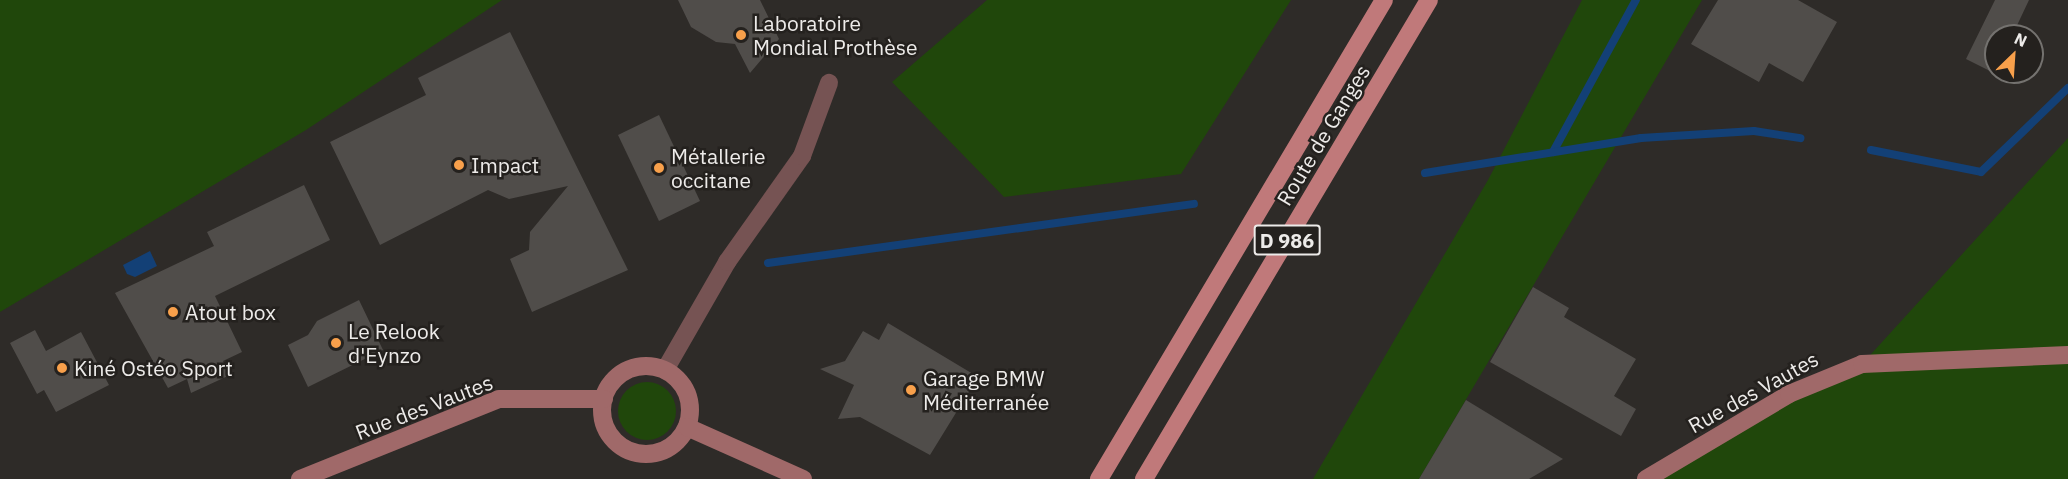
<!DOCTYPE html>
<meta charset="utf-8">
<style>
body{margin:0}
#map{position:relative;width:2068px;height:479px;overflow:hidden;background:#2e2b28;font-family:"IBM Plex Sans",sans-serif}
div>[style]{position:absolute}
.green>*{inset:0;background:#20470b}
.round{border-radius:50%}
.water>*{inset:0;background:#134076}
.stream>*{height:8px;margin:-4px;padding:0 4px;transform-origin:4px;border-radius:4px;background:#134076}
.building>*{inset:0;background:#504d4a}
.street>*{height:18px;margin:-9px;padding:0 9px;transform-origin:9px;border-radius:9px;background:#765353}
.secondary>*{height:18px;margin:-9px;padding:0 9px;transform-origin:9px;border-radius:9px;background:#a06969}
.secondary>.ring{margin:-9px;padding:0;box-sizing:content-box;background:none;border:18px solid #a06969;border-radius:50%}
.primary>*{height:18px;margin:-9px;padding:0 9px;transform-origin:9px;border-radius:9px;background:#c0797a}
.dots>*{width:16px;height:16px;translate:-50% -50%;box-sizing:border-box;border:3px solid #24211e;border-radius:50%}
span{translate:-50% -50%;white-space:nowrap;text-align:center;line-height:1.15;-webkit-text-stroke:5px #24211e;paint-order:stroke}
.shield-label span{padding:2px 4px;background:#24211e;border:2px solid;border-radius:4px;-webkit-text-stroke-width:0}
.shield-label{font-size:20px;color:#edebe9;font-weight:700}
.poi-label{font-size:21px;color:#edebe9}
.left{translate:0 -50%;text-align:left}
.street-label{font-size:21px;color:#edebe9}
.north{position:absolute;left:1984px;top:24px;width:60px;height:60px;box-sizing:border-box;background:#24211e;border:2px solid #74726f;border-radius:50%;rotate:25deg;font-size:16px;font-weight:700;line-height:24px;text-align:center;color:#edebe9}
.north::after{content:'';display:block;margin:auto;width:21px;height:27px;background:#f8a04b;clip-path:polygon(50% 0,100% 100%,50% 72%,0 100%)}
</style>
<div id="map">
<div class="green">
<i style="clip-path:polygon(0 0,502px 0,306px 130px,0 312px)"></i>
<i style="clip-path:polygon(987px 0,1291px 0,1181px 174px,1004px 197px,892px 82px)"></i>
<i style="clip-path:polygon(1582px 0,1702px 0,1419px 479px,1313px 479px,1488px 180px)"></i>
<i style="clip-path:polygon(2068px 138px,2068px 479px,1646px 479px,1862px 364px)"></i>
<i class="round" style="left:618px;top:382px;width:58px;height:58px"></i>
</div>
<div class="water">
<i style="clip-path:polygon(150px 251px,157px 266px,135px 277px,127px 274px,123px 265px)"></i>
</div>
<div class="stream">
<i style="left:1871px;top:150px;width:112px;rotate:11.3deg"></i>
<i style="left:1981px;top:172px;width:121px;rotate:-44deg"></i>
<i style="left:1553px;top:152px;width:173px;rotate:-61.4deg"></i>
<i style="left:1425px;top:173px;width:219px;rotate:-9.2deg"></i>
<i style="left:1641px;top:138px;width:113px;rotate:-3.5deg"></i>
<i style="left:1754px;top:131px;width:47px;rotate:8.7deg"></i>
<i style="left:768px;top:263px;width:430px;rotate:-7.9deg"></i>
</div>
<div class="building">
<i style="clip-path:polygon(678px 0,760px 0,779px 39px,750px 73px,735px 44px,716px 42px,691px 27px)"></i>
<i style="clip-path:polygon(1718px 0,1798px 0,1837px 22px,1803px 82px,1769px 63px,1759px 82px,1691px 44px)"></i>
<i style="clip-path:polygon(1995px 0,2029px 0,2012px 36px,1996px 36px,1996px 74px,1966px 59px)"></i>
<i style="clip-path:polygon(510px 32px,628px 270px,532px 312px,510px 259px,529px 250px,530px 232px,568px 186px,509px 199px,488px 190px,380px 245px,330px 142px,426px 95px,418px 78px)"></i>
<i style="clip-path:polygon(659px 115px,700px 201px,659px 221px,618px 135px)"></i>
<i style="clip-path:polygon(304px 185px,330px 240px,215px 296px,242px 352px,223px 361px,230px 375px,191px 393px,187px 379px,168px 388px,115px 293px,214px 246px,207px 232px)"></i>
<i style="clip-path:polygon(1533px 287px,1569px 308px,1564px 317px,1636px 359px,1614px 396px,1636px 409px,1621px 436px,1490px 362px)"></i>
<i style="clip-path:polygon(359px 300px,383px 350px,308px 387px,288px 345px,308px 335px,317px 321px)"></i>
<i style="clip-path:polygon(888px 323px,978px 377px,930px 455px,860px 417px,838px 419px,854px 385px,820px 369px,845px 361px,863px 331px,879px 340px)"></i>
<i style="clip-path:polygon(35px 330px,46px 351px,81px 332px,109px 385px,56px 412px,44px 390px,37px 394px,10px 343px)"></i>
<i style="clip-path:polygon(1466px 400px,1563px 459px,1529px 479px,1419px 479px)"></i>
</div>
<div class="street">
<i style="left:665px;top:370px;width:125px;rotate:-60.1deg"></i>
<i style="left:727px;top:262px;width:130px;rotate:-54.7deg"></i>
<i style="left:802px;top:156px;width:78px;rotate:-69.7deg"></i>
</div>
<div class="secondary">
<i class="ring" style="left:602px;top:366px;width:70px;height:70px"></i>
<i style="left:687px;top:427px;width:127px;rotate:24.1deg"></i>
<i style="left:300px;top:479px;width:214px;rotate:-21.9deg"></i>
<i style="left:499px;top:399px;width:105px"></i>
<i style="left:1646px;top:479px;width:166px;rotate:-30.7deg"></i>
<i style="left:1789px;top:394px;width:79px;rotate:-22.3deg"></i>
<i style="left:1862px;top:364px;width:206px;rotate:-2.5deg"></i>
</div>
<div class="primary">
<i style="left:1099px;top:479px;width:557px;rotate:-59.25deg"></i>
<i style="left:1144px;top:479px;width:557px;rotate:-59.25deg"></i>
</div>
<div class="dots">
<i style="left:741px;top:35px;background:#f8a04b"></i>
<i style="left:459px;top:165px;background:#f8a04b"></i>
<i style="left:659px;top:168px;background:#f8a04b"></i>
<i style="left:173px;top:312px;background:#f8a04b"></i>
<i style="left:336px;top:343px;background:#f8a04b"></i>
<i style="left:62px;top:368px;background:#f8a04b"></i>
<i style="left:911px;top:390px;background:#f8a04b"></i>
</div>
<div class="shield-label">
<span style="left:1287px;top:240px">D 986</span>
</div>
<div class="poi-label">
<span class="left" style="left:753px;top:35px">Laboratoire<br>Mondial Prothèse</span>
<span class="left" style="left:671px;top:168px">Métallerie<br>occitane</span>
<span class="left" style="left:471px;top:165px">Impact</span>
<span class="left" style="left:185px;top:312px">Atout box</span>
<span class="left" style="left:348px;top:343px">Le Relook<br>d'Eynzo</span>
<span class="left" style="left:74px;top:368px">Kiné Ostéo Sport</span>
<span class="left" style="left:923px;top:390px">Garage BMW<br>Méditerranée</span>
</div>
<div class="street-label">
<span style="left:1323px;top:135px;rotate:-59deg">Route de Ganges</span>
<span style="left:1753px;top:392px;rotate:-29deg">Rue des Vautes</span>
<span style="left:424px;top:407px;rotate:-21deg">Rue des Vautes</span>
</div>
<div class="north">N</div>
</div>
